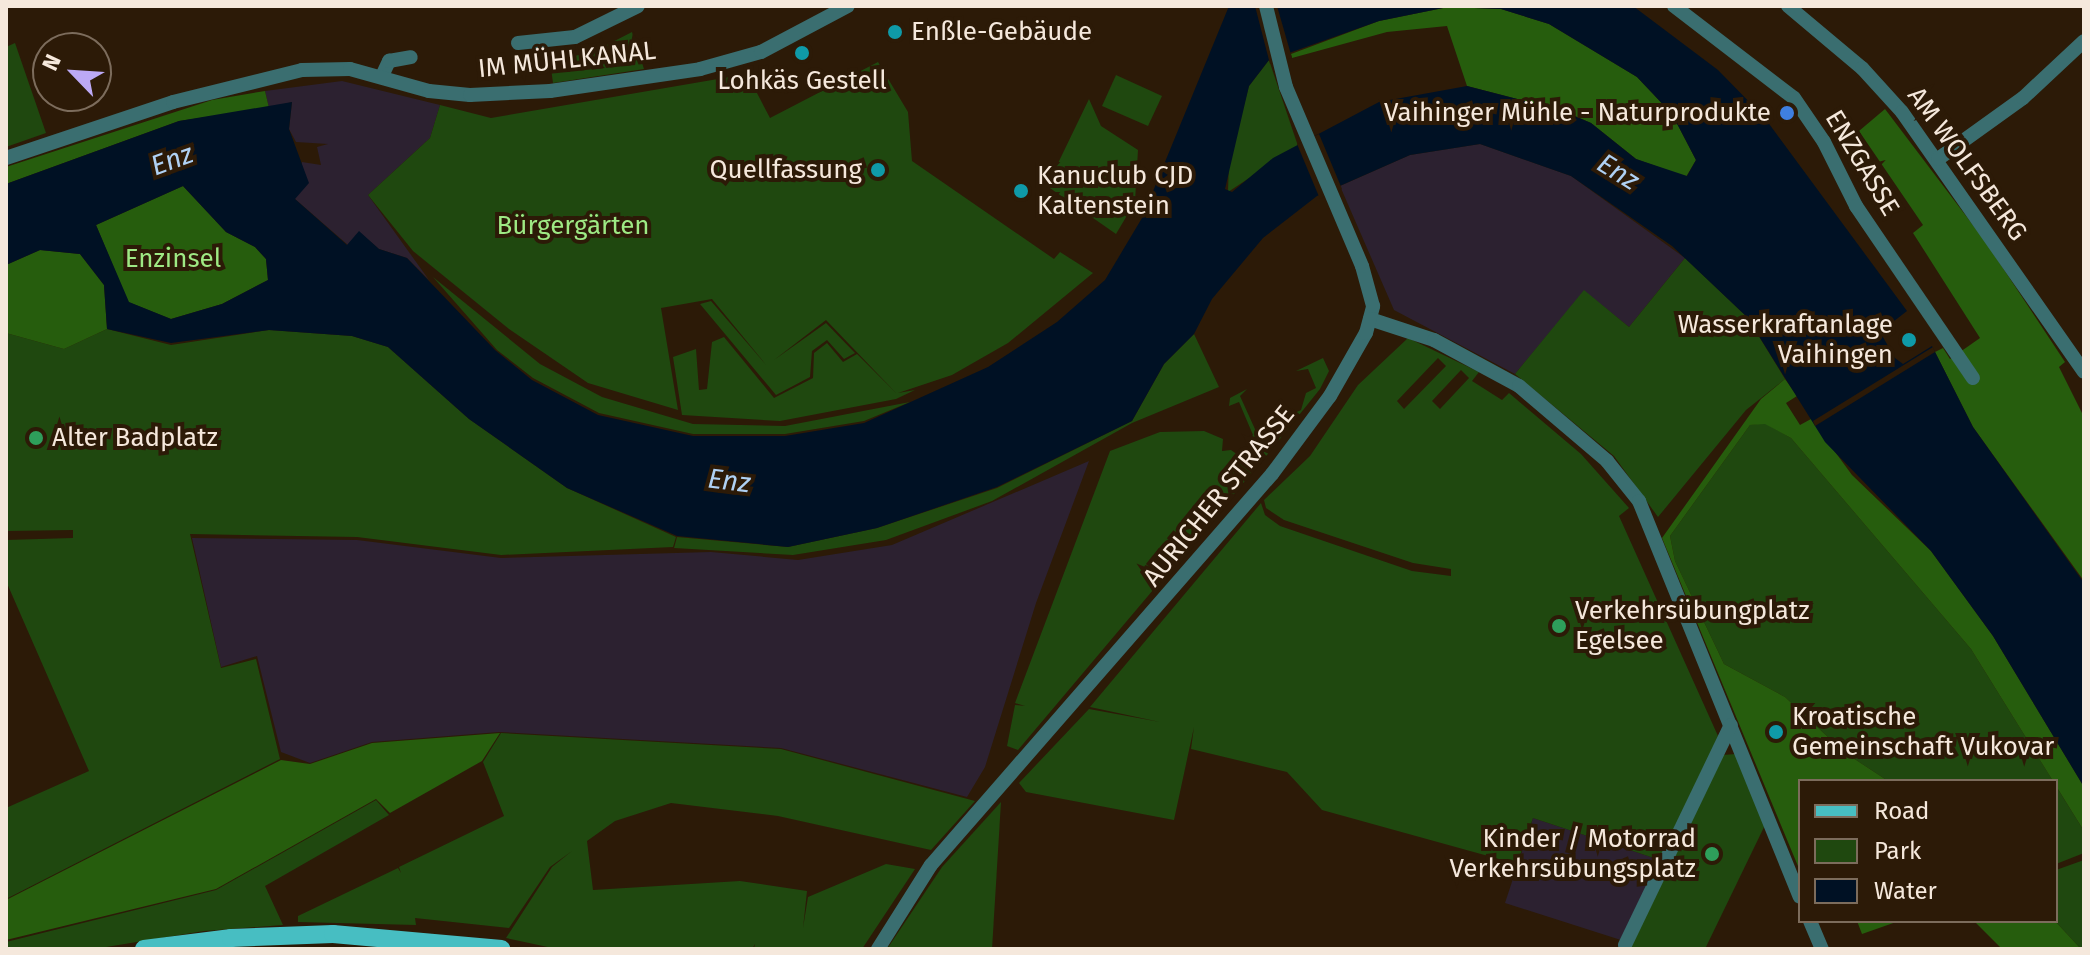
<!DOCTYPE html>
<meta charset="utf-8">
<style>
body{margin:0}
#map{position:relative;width:2090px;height:955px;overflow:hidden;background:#2c1a07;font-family:"Fira Sans",sans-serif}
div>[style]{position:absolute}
.commercial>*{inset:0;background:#2c2130}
.green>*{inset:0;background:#1f480f}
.forest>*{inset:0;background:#265d0d}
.water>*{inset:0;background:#001124}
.pier>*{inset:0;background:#2c1a07}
.minor>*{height:14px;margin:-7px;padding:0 7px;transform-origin:7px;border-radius:7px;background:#3a6e70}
.major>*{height:18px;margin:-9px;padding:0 9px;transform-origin:9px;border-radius:9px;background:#47bec2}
.dots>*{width:22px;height:22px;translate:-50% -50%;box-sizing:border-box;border:4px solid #2c1a07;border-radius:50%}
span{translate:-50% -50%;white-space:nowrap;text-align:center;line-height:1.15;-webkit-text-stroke:8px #2c1a07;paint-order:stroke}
.poi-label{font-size:26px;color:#f5e8dc}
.left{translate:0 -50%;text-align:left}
.right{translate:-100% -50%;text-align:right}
.street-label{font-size:26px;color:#f5e8dc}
.park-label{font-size:26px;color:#9ee984}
.water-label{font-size:28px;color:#afd1f4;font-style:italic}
.frame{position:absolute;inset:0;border:8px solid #f5e8dc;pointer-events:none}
.legend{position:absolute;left:1798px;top:779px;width:260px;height:144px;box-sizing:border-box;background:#2c1a07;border:2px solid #7c6c5c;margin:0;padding:10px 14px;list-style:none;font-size:24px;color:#f5e8dc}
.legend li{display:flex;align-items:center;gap:16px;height:40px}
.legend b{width:40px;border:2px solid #7c6c5c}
.north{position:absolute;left:32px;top:32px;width:80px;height:80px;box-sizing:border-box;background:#2c1a07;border:2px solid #7c6c5c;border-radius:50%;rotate:295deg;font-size:22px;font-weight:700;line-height:32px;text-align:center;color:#f5e8dc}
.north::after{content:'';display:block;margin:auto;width:28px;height:36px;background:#bca9f5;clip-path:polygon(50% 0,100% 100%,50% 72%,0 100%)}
</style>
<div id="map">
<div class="commercial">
<i style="clip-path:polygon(342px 81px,440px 105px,430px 138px,368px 195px,429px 280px,407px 258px,379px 249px,359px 232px,348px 245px,295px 199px,302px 162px,321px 165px,317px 147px,328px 144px,296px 142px,289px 129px,292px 102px,269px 108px,265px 91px)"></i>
<i style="clip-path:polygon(1480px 144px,1571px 176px,1685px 258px,1629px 327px,1584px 291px,1515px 374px,1394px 310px,1340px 186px,1410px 155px)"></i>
<i style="clip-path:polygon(1089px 461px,1036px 603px,985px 767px,967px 797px,781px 748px,499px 732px,372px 742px,310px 763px,281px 752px,257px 656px,221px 667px,192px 538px,357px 540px,501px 558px,711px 552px,798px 560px,892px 545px)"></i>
<i style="clip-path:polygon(1533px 818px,1663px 861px,1624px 941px,1505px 903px)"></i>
</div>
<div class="green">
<i style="clip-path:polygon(632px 32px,644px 69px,553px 83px,550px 61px,593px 52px)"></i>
<i style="clip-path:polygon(15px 43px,46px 133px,6px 147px,6px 47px)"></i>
<i style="clip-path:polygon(1269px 60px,1298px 146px,1228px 192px,1229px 159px,1249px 86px)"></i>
<i style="clip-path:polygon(878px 62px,908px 112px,912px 161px,1054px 259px,1060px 252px,1093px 273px,1008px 343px,952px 375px,898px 393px,915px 390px,896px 399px,780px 421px,682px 415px,673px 357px,696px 349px,699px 390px,707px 389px,712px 342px,724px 337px,774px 398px,813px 378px,814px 353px,827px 343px,843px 362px,857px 354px,897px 394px,826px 320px,774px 360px,826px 323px,855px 353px,844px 359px,827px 340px,812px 351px,810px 377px,776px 395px,700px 304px,711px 301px,767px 366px,712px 299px,661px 308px,678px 410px,588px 383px,509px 329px,413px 251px,368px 195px,430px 138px,440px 105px,491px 118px,747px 74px,770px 118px)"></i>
<i style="clip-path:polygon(1116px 75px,1162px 96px,1148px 126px,1102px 106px)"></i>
<i style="clip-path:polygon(1089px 99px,1101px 126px,1138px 150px,1135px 202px,1116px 234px,1047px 186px)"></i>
<i style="clip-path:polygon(1685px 258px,1747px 317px,1785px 379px,1746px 410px,1658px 517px,1614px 456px,1515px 374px,1584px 290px,1629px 327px)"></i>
<i style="clip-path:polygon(433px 277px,540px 364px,602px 397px,693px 424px,785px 426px,910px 402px,864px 421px,785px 434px,693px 434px,599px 413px,533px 378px,497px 350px)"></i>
<i style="clip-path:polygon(107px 329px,171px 345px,269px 330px,352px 336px,388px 347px,469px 419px,567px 488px,676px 537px,673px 547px,501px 555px,357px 537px,190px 534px,221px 668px,256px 659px,280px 759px,6px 899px,6px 808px,89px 771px,6px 581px,6px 540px,73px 538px,73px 530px,6px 531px,6px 333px,64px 349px)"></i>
<i style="clip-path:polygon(1194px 334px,1219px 387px,1132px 423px,992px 501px,886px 540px,793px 555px,674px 548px,677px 537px,788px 547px,877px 528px,997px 488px,1132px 421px,1164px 364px)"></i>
<i style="clip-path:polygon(evenodd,1408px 338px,1479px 372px,1472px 381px,1502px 400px,1509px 393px,1581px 454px,1629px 508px,1619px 516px,1718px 736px,1663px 861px,1533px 818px,1517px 864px,1322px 810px,1287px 772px,1191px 749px,1194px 727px,1174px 820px,1026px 792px,1019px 783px,1089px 709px,1160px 722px,1090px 707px,1261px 503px,1265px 515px,1280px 526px,1412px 571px,1451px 576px,1451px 569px,1413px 563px,1284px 520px,1266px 508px,1264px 500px,1310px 456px,1358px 385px,1408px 338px,1438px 358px,1446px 366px,1404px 409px,1397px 401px,1438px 358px,1408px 338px,1461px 370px,1469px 378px,1440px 409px,1432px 401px,1461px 370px)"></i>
<i style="clip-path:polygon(1323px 358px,1329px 371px,1320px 389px,1263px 460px,1246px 443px,1253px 435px,1239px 402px,1229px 406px,1230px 398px,1247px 389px,1240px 396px,1259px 438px,1280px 428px,1277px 421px,1301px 410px,1306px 393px,1316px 388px,1308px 369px,1296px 371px)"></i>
<i style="clip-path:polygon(1765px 423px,1791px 438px,1971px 649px,2053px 781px,1888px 781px,1844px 752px,1785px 697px,1724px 664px,1675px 561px,1670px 536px,1750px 425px)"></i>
<i style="clip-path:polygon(1204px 431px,1223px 439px,1222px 451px,1231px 450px,1256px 468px,1018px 750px,1007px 746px,1015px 705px,1025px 706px,1015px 703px,1110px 451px,1160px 432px)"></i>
<i style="clip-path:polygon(501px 733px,781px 749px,975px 801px,931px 850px,778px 816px,671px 803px,615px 821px,587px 841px,593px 890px,740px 881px,807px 891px,803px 928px,808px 897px,886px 864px,915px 869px,862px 949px,754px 949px,755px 944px,752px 949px,557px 949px,506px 938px,552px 867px,572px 851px,550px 867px,509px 928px,415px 918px,416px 925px,298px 922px,298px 916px,398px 868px,401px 873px,399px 867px,504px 816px,483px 762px)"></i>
<i style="clip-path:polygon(1736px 754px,1766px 823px,1705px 949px,1626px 949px,1723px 755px)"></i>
<i style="clip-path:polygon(2056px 786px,2084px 831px,2084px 853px,2056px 864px)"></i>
<i style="clip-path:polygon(376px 800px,389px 815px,265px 886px,283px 925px,204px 931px,94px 949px,6px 949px,6px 942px,216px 890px)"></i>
<i style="clip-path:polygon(1001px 802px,992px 949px,887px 949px,942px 867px)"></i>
<i style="clip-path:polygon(2084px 860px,2084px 949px,2081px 949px,2055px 921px,2056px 870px)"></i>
</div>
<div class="forest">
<i style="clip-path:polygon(1448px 7px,1501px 9px,1549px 24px,1637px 77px,1672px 114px,1696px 160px,1686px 177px,1636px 159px,1591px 123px,1563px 111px,1467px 86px,1447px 26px,1387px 32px,1292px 58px,1291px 54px,1379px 21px)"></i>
<i style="clip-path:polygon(265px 91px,269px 108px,179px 121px,6px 184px,6px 167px,212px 100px)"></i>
<i style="clip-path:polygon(1885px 109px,1985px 241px,2065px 362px,2059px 367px,2084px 417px,2084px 581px,1973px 427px,1935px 352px,1943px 348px,1950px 359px,1980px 338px,1913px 233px,1923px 225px,1859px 131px)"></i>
<i style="clip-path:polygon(183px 186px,226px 232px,255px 247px,266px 259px,268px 280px,222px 304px,171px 319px,128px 302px,96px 225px)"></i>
<i style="clip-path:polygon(40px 250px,80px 254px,104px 285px,107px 329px,64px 349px,6px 333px,6px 265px)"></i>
<i style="clip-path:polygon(1785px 379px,1797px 396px,1786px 403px,1800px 425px,1811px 419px,1852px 475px,1931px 551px,1993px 636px,2084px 787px,2084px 831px,1971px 649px,1791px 438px,1765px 424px,1750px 425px,1670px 536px,1675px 561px,1724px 664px,1785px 697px,1844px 752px,1888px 781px,1800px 781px,1800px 871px,1662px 538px,1761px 399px)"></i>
<i style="clip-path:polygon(500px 733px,482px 761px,390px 813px,376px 799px,216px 889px,6px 940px,6px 900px,281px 760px,310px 764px,372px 743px)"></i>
<i style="clip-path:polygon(1857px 921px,1899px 921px,1862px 934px)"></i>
<i style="clip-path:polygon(1974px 921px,2055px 921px,2081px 949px,2002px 949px)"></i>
</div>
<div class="water">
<i style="clip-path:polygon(evenodd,1229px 6px,1633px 6px,1718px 70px,1764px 117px,1907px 311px,1880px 332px,1895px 358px,1903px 364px,1932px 346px,1973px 427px,2084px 583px,2084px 787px,1993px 636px,1931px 551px,1825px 442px,1747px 317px,1672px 246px,1571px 176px,1480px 144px,1410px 155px,1317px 196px,1263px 238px,1212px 299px,1194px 334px,1164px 364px,1132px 421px,997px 487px,877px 528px,788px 547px,677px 536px,567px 488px,469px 419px,388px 347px,352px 336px,269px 330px,171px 343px,107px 329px,104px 285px,80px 254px,40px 250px,6px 265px,6px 184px,179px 121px,292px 102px,289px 129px,309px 183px,295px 199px,347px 245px,359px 231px,379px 249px,407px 258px,495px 350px,532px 380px,598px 415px,693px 436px,785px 436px,864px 423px,988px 367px,1057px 322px,1105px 280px,1142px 218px,1229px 6px,1448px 7px,1501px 9px,1549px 24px,1637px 77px,1672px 114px,1696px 160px,1687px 176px,1636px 159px,1591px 123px,1563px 111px,1467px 86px,1379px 102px,1273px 158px,1232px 192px,1225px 189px,1249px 86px,1269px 60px,1379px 21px,1448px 7px,1229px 6px,183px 186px,226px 232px,255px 247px,266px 259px,268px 280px,222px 304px,171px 319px,129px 302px,96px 225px,183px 186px)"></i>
</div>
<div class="pier">
<i style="clip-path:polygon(1255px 6px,1277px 6px,1292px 58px,1270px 64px)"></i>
<i style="clip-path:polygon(1319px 134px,1342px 189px,1320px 199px,1297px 144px)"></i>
<i style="clip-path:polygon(1933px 347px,1935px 352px,1815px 426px,1813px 421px)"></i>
</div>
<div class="minor">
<i style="left:1674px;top:6px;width:151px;rotate:37.5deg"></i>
<i style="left:1794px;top:98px;width:53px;rotate:55.7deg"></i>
<i style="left:1824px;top:142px;width:72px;rotate:63.4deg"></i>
<i style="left:1856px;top:206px;width:208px;rotate:55.8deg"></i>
<i style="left:1788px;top:6px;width:97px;rotate:40deg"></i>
<i style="left:1862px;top:68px;width:59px;rotate:47.7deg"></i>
<i style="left:1902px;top:112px;width:317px;rotate:55deg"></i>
<i style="left:518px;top:43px;width:57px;rotate:-6deg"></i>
<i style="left:575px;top:37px;width:70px;rotate:-26.2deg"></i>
<i style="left:382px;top:76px;width:17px;rotate:-65deg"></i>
<i style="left:389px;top:61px;width:22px;rotate:-10deg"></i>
<i style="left:6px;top:158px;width:176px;rotate:-18.5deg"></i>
<i style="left:173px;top:102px;width:133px;rotate:-13.9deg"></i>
<i style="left:302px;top:70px;width:48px;rotate:-1.2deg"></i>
<i style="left:350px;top:69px;width:82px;rotate:15.6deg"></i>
<i style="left:429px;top:91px;width:41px;rotate:5.6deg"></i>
<i style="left:470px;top:95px;width:80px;rotate:-2.9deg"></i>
<i style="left:550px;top:91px;width:152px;rotate:-8.3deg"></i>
<i style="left:700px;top:69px;width:63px;rotate:-15.6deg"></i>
<i style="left:761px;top:52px;width:98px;rotate:-27.9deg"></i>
<i style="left:1938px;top:159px;width:105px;rotate:-35.7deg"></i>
<i style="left:2023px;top:98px;width:83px;rotate:-43.1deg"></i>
<i style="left:1370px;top:319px;width:67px;rotate:18.2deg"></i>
<i style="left:1434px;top:340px;width:97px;rotate:28.4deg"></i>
<i style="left:1519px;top:386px;width:116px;rotate:40.4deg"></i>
<i style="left:1607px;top:461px;width:51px;rotate:51.3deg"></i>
<i style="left:1639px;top:501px;width:427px;rotate:67.9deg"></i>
<i style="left:1810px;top:921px;width:30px;rotate:67deg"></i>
<i style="left:1625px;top:945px;width:244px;rotate:-64.3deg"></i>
<i style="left:878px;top:949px;width:99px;rotate:-57.8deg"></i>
<i style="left:931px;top:865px;width:519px;rotate:-48.91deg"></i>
<i style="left:1272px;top:474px;width:97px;rotate:-53.4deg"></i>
<i style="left:1330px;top:396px;width:73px;rotate:-60.3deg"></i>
<i style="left:1366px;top:333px;width:28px;rotate:-75deg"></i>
<i style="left:1373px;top:306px;width:41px;rotate:-105.4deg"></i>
<i style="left:1362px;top:266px;width:194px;rotate:-113deg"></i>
<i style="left:1286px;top:87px;width:83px;rotate:-103.9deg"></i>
</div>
<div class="major">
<i style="left:144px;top:949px;width:88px;rotate:-7.2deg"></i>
<i style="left:231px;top:938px;width:102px;rotate:-2.2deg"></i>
<i style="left:333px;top:934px;width:169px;rotate:5.1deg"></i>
</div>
<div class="dots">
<i style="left:895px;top:32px;background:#0f9aa8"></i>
<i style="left:802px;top:53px;background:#0f9aa8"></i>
<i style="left:1787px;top:113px;background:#3f7fe0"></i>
<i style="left:878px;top:170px;background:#0f9aa8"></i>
<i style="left:1021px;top:191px;background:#0f9aa8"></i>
<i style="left:1909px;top:340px;background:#0f9aa8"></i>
<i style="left:36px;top:438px;background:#2e9e5b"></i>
<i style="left:1559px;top:626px;background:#2e9e5b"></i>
<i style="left:1776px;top:732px;background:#0f9aa8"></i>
<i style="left:1712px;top:854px;background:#2e9e5b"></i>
</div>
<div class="poi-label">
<span class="left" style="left:911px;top:32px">Enßle-Gebäude</span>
<span style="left:802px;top:81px">Lohkäs Gestell</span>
<span class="right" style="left:1771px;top:113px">Vaihinger Mühle - Naturprodukte</span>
<span class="right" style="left:862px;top:170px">Quellfassung</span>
<span class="left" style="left:1037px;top:191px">Kanuclub CJD<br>Kaltenstein</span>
<span class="right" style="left:1893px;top:340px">Wasserkraftanlage<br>Vaihingen</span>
<span class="left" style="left:52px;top:438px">Alter Badplatz</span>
<span class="left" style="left:1575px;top:626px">Verkehrsübungplatz<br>Egelsee</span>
<span class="left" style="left:1792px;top:732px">Kroatische<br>Gemeinschaft Vukovar</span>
<span class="right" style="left:1696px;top:854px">Kinder / Motorrad<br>Verkehrsübungsplatz</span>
</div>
<div class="street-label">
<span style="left:567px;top:60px;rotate:-6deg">IM MÜHLKANAL</span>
<span style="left:1862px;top:163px;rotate:59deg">ENZGASSE</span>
<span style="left:1967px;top:164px;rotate:54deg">AM WOLFSBERG</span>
<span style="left:1219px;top:496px;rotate:-51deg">AURICHER STRASSE</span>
</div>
<div class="park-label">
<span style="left:573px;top:226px">Bürgergärten</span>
<span style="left:173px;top:259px">Enzinsel</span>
</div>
<div class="water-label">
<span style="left:172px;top:160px;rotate:-20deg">Enz</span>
<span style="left:1618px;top:172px;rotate:32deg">Enz</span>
<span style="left:729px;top:481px;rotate:7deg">Enz</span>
</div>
<div class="frame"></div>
<ul class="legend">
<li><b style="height:10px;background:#47bec2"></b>Road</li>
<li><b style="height:22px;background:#1f480f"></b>Park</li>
<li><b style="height:22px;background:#001124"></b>Water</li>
</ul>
<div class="north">N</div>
</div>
